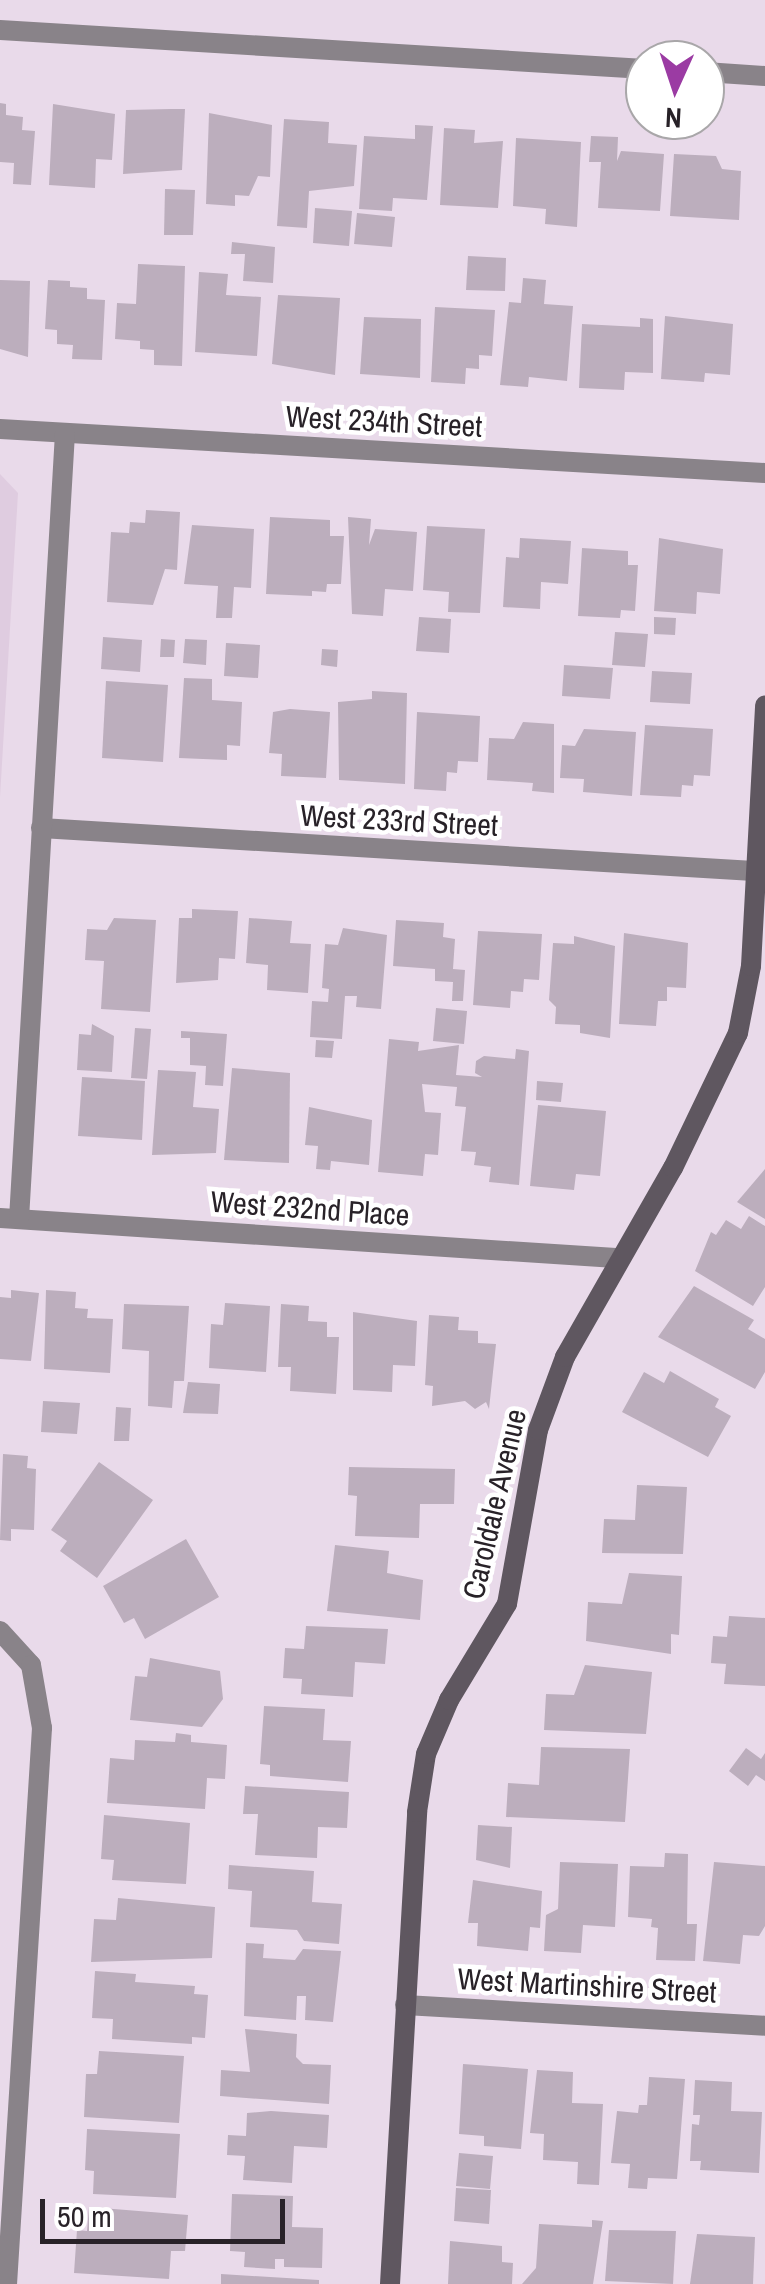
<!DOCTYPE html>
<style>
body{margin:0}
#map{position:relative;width:765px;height:2284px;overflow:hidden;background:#e9daea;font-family:"Archivo Narrow",sans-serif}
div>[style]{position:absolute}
.built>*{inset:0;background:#dfcce0}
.building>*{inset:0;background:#bcaebd}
.street>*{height:20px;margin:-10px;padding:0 10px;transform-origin:10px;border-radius:10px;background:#898389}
.secondary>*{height:20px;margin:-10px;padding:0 10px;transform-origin:10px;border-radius:10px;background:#5f5760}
span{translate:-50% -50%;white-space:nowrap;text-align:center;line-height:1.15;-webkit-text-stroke:9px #fff;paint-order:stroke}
.street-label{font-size:30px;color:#282228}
.north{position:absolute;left:625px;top:40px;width:100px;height:100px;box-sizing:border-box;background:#fff;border:2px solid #a9a7a9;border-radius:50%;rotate:183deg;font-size:28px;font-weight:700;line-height:40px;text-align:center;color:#282228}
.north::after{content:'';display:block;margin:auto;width:35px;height:45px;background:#9b3ba3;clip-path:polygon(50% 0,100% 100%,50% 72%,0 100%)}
.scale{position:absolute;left:40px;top:2199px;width:245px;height:45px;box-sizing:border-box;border:5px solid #282228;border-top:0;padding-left:12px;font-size:30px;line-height:35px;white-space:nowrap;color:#282228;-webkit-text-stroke:8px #fff;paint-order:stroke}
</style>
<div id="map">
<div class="built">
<i style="clip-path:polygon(0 474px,18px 493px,0 797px)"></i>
</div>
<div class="building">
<i style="clip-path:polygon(0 103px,6px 104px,6px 115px,23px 117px,22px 130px,35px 131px,31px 185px,13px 184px,14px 163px,0 162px)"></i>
<i style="clip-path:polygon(53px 104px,115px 114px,112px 160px,96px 159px,95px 188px,49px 185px)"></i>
<i style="clip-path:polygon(171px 109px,185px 109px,182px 170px,123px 174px,126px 110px)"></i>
<i style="clip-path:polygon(209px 113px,272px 125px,270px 177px,258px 176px,249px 196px,235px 195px,235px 206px,206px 204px)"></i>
<i style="clip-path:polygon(284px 119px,329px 122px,328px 143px,357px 145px,354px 186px,309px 191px,307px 228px,277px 226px)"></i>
<i style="clip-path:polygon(415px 125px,433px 126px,427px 200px,393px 198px,392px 211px,359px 209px,364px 136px,415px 139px)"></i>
<i style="clip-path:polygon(444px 128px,475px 130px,474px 143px,503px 141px,498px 208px,440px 205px)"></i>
<i style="clip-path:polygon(591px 136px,618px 137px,617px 161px,621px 151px,664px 154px,660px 211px,598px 208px,601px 162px,589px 162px)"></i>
<i style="clip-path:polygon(516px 138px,581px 142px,577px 227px,545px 224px,546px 209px,513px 206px)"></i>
<i style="clip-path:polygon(674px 154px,716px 156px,722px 169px,741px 171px,739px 220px,670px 216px)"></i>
<i style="clip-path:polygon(165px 189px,195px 190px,193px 235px,164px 235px)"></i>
<i style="clip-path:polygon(315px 208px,352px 211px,349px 246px,313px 243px)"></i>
<i style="clip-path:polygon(357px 213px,395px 217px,392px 247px,354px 244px)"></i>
<i style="clip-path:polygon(232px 242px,275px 247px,273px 283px,243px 281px,245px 254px,231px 254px)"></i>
<i style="clip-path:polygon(468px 256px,506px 258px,505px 291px,466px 290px)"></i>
<i style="clip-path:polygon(138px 264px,185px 266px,182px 366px,154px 365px,154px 350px,140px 349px,140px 341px,115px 339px,117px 303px,136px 304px)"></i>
<i style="clip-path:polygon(199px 272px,228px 274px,226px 295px,261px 297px,257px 356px,195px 352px)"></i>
<i style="clip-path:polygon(523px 278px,546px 280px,544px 304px,573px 306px,567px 381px,529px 377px,528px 387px,500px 385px,509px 302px,521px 303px)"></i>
<i style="clip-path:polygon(0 280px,30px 281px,28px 357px,0 349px)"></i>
<i style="clip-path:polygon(48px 280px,70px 281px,70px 287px,87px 288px,87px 299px,105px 300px,102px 360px,72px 359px,73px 345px,57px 344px,57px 330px,45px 329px)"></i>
<i style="clip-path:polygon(278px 295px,340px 298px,335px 375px,272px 364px)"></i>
<i style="clip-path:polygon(435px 307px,495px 310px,492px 356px,479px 355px,479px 369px,466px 368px,465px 384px,431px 382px)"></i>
<i style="clip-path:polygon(665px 316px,733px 324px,730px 375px,705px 373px,704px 382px,661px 379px)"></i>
<i style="clip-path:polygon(364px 317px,421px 319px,420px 378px,360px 374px)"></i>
<i style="clip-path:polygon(640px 318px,653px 319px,653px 373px,625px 372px,624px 390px,579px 388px,582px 324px,640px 327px)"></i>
<i style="clip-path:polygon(146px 510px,180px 512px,177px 570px,165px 569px,153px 605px,107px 602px,111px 532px,129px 533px,130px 522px,145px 523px)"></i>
<i style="clip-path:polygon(270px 517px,330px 520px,330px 536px,344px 536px,341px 584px,327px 584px,326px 592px,312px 591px,312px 596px,266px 594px)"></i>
<i style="clip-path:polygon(348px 517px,371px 519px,369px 545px,375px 529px,417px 532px,413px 591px,385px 589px,383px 616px,352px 614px)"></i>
<i style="clip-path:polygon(192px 525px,254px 529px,251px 588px,234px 587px,232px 618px,216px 618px,218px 586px,184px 584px)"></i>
<i style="clip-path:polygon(427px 526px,485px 529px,480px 613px,448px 612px,449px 592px,423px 590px)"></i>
<i style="clip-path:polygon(520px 538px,571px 541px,568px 584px,541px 582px,540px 609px,503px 607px,506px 557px,519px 558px)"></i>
<i style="clip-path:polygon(659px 538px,723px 549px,720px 594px,697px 592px,696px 614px,654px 611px)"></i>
<i style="clip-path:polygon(582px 548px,628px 551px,628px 565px,638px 565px,635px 611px,621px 610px,620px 618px,578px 616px)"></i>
<i style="clip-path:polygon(419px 617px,451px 619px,449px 653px,416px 651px)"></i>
<i style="clip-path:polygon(654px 617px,676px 618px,675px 635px,654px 634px)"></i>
<i style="clip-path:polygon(615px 632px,648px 634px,645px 667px,612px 665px)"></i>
<i style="clip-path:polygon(103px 637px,142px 640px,140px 672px,101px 669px)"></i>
<i style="clip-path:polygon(161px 639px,175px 640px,174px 657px,160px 657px)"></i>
<i style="clip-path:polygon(185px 639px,207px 640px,206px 665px,183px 663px)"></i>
<i style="clip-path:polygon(226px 643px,260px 645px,258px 678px,224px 676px)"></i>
<i style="clip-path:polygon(322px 649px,338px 650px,337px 667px,321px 665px)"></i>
<i style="clip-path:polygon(564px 665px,613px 668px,610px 699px,562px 696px)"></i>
<i style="clip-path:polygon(652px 671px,692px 673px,690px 704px,650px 702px)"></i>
<i style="clip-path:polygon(184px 678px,212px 679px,212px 700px,242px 702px,240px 746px,227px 745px,227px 760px,179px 758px)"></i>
<i style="clip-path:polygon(106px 681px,168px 685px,163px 762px,102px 758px)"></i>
<i style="clip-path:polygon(372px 691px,407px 693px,405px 784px,339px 780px,338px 702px,372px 699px)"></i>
<i style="clip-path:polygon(290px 709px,330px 712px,326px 778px,281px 776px,282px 754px,269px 753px,273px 712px)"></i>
<i style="clip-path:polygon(417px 712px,480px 716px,478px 762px,458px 761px,457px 773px,447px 772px,446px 791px,414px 789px)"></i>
<i style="clip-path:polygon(523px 722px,554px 724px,554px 793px,532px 791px,533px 783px,487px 780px,489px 738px,514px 739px)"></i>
<i style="clip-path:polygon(645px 725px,713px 729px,710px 776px,694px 775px,693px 786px,682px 785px,681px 797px,640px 795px)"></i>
<i style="clip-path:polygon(584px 729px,636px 732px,632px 796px,583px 792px,584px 779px,560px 778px,562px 745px,575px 746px)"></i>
<i style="clip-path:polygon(192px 909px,238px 911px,235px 959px,219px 958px,218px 980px,176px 983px,179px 918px,192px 918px)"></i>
<i style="clip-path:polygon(114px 918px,156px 920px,150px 1012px,101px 1009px,104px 961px,85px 960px,87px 929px,107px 930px)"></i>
<i style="clip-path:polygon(249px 918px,292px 921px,290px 943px,311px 944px,308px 993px,267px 990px,268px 965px,246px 963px)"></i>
<i style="clip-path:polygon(396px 920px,444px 923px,443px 937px,455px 939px,453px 969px,465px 970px,463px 1001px,452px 1001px,453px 982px,435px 981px,435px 969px,393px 966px)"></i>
<i style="clip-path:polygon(343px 928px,387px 935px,381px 1009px,356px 1007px,357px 996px,345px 996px,342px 1039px,310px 1037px,312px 1001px,328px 1002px,329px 989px,322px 988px,325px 944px,338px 945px)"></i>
<i style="clip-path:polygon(478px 931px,542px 934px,539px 980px,524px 979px,523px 992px,511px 991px,510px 1008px,473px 1005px)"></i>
<i style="clip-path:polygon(624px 933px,688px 943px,686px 988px,667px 987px,667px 1001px,658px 1001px,656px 1026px,619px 1024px)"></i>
<i style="clip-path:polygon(574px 936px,615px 946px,610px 1038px,580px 1033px,580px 1025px,555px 1024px,556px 1007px,549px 1000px,553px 943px,574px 944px)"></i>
<i style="clip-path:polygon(436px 1008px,467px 1011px,464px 1044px,433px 1041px)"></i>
<i style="clip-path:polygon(92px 1024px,114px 1036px,112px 1072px,77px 1070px,79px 1034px,91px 1035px)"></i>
<i style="clip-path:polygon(135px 1028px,151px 1029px,147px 1079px,131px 1078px)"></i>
<i style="clip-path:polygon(181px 1031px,227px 1034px,223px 1086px,205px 1085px,206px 1066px,190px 1065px,190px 1038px,181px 1038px)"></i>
<i style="clip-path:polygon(389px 1039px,419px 1042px,418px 1051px,459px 1045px,456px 1075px,482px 1077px,475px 1073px,476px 1061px,484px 1056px,515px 1059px,516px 1049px,529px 1051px,519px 1185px,489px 1182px,491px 1167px,474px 1165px,476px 1152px,461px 1151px,466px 1107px,455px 1106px,457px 1087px,422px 1084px,425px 1112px,441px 1113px,438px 1155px,425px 1154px,423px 1176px,378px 1172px)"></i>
<i style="clip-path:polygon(316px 1040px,334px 1041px,332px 1058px,315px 1057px)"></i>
<i style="clip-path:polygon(232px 1068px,290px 1073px,289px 1163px,224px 1160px)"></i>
<i style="clip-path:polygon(158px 1070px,196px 1072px,193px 1107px,219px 1109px,216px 1153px,152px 1155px)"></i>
<i style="clip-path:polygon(82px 1077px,145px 1081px,142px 1140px,78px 1136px)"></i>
<i style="clip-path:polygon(537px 1081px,563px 1083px,561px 1102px,536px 1100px)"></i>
<i style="clip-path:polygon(538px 1105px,606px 1111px,600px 1176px,576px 1174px,574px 1190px,530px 1186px)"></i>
<i style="clip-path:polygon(309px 1107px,372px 1120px,369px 1165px,331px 1161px,330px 1170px,316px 1169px,318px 1146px,305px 1145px)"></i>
<i style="clip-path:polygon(765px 1169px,765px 1219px,737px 1202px)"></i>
<i style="clip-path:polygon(749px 1216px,765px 1226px,765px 1287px,753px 1306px,695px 1271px,711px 1232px,716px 1235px,726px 1220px,741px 1229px)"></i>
<i style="clip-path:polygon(694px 1286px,754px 1320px,748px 1329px,765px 1339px,765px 1372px,755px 1389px,658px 1337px)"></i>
<i style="clip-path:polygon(11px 1290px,39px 1293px,31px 1361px,0 1359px,0 1297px,11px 1298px)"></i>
<i style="clip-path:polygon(46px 1290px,76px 1292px,75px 1308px,88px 1309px,87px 1318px,113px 1319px,110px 1373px,44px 1369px)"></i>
<i style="clip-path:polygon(225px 1303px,270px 1306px,266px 1372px,209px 1368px,211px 1324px,223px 1325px)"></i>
<i style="clip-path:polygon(124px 1304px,189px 1306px,184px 1381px,174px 1381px,172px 1408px,148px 1406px,149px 1351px,122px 1349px)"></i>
<i style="clip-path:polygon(281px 1304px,309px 1306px,308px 1321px,327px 1322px,327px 1337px,339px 1337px,336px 1394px,290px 1391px,291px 1367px,278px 1367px)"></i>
<i style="clip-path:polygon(353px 1312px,417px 1321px,415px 1366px,393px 1365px,392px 1392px,353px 1390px)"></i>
<i style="clip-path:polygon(429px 1315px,459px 1317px,458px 1330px,478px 1331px,478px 1343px,496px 1344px,489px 1409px,486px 1402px,475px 1409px,465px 1401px,432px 1406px,433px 1386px,425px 1385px)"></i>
<i style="clip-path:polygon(670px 1371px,719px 1399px,715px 1407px,731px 1416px,708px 1457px,622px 1412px,644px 1372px,664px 1383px)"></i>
<i style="clip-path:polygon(188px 1382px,220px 1384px,218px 1414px,183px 1413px)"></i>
<i style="clip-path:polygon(43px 1401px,80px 1403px,77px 1434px,41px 1432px)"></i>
<i style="clip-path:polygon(116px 1407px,131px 1408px,129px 1441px,114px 1441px)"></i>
<i style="clip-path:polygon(3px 1454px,28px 1456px,27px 1468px,36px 1469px,34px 1530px,11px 1529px,11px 1541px,0 1540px)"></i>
<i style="clip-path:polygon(99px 1462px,153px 1500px,97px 1578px,60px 1551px,67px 1541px,51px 1530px)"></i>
<i style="clip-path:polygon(349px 1467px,455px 1469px,454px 1504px,420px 1504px,419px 1538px,355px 1536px,357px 1496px,348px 1495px)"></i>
<i style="clip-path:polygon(637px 1485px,687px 1487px,683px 1554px,602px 1553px,604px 1519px,635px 1520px)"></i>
<i style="clip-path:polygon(186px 1539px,219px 1597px,145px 1639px,134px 1618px,124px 1623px,103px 1586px)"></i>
<i style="clip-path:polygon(335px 1545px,389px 1551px,387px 1573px,423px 1580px,420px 1620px,327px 1611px)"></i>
<i style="clip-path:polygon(629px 1573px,682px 1576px,679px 1635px,671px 1634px,671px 1654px,586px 1641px,588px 1602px,622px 1604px)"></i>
<i style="clip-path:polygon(729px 1616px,765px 1618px,765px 1686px,724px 1684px,726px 1664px,711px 1663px,713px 1636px,727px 1637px)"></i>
<i style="clip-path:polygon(306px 1626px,388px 1629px,385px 1664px,355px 1662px,353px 1697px,301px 1694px,302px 1679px,283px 1678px,285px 1648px,304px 1649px)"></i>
<i style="clip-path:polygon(150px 1658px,220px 1671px,223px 1699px,202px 1727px,130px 1720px,135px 1676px,147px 1677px)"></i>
<i style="clip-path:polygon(585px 1665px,652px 1672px,646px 1734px,544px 1730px,546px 1694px,574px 1695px)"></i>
<i style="clip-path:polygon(264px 1706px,325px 1709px,323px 1740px,351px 1741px,348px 1782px,270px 1776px,270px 1765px,260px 1764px)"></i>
<i style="clip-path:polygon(176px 1733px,191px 1735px,191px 1742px,227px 1745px,225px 1779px,207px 1778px,205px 1809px,107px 1803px,110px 1758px,134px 1760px,135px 1740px,175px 1742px)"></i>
<i style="clip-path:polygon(541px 1747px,630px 1749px,625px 1822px,506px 1817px,508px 1783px,539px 1785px)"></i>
<i style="clip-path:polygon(746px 1748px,761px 1759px,765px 1753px,765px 1781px,756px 1775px,748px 1786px,729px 1771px)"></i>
<i style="clip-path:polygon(245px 1786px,349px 1792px,347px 1828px,318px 1827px,317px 1858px,255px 1855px,258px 1814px,243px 1814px)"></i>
<i style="clip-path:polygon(104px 1815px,190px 1823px,186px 1884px,112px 1880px,114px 1860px,101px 1859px)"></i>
<i style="clip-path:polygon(478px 1825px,512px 1827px,510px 1868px,476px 1860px)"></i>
<i style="clip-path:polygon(665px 1853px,688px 1854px,687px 1924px,697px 1924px,695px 1961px,656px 1960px,658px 1928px,651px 1927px,652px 1919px,628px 1917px,630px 1866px,664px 1867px)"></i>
<i style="clip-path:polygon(560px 1862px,618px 1864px,615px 1927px,583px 1925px,581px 1953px,544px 1951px,546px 1915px,558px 1909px)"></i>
<i style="clip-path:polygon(714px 1862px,765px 1866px,765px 1926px,759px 1936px,743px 1935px,740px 1964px,703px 1961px)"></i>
<i style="clip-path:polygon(229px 1865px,314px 1871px,312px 1902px,342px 1904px,339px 1944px,304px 1941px,297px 1930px,250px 1927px,252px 1891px,228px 1889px)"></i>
<i style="clip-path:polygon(473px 1880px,542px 1891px,540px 1928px,530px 1927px,528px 1951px,477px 1946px,478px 1923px,468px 1923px)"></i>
<i style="clip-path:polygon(118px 1898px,215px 1907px,212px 1958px,91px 1962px,94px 1919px,116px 1920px)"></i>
<i style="clip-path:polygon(246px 1943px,264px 1944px,263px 1958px,295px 1960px,303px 1949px,341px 1951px,333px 2022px,305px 2020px,306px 1996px,297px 1996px,296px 2020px,244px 2016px)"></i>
<i style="clip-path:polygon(95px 1971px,136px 1974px,135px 1982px,195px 1986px,194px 1994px,208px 1995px,205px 2038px,192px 2037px,192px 2044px,112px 2039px,113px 2019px,92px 2018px)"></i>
<i style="clip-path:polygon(245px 2029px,297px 2034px,296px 2057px,303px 2064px,331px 2065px,329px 2104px,220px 2096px,221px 2070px,250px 2072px)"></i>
<i style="clip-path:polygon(99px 2051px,184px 2056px,179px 2123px,84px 2117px,86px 2074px,97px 2074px)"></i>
<i style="clip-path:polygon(463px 2064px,528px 2069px,521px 2149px,484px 2146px,484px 2136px,459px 2134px)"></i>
<i style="clip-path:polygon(537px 2070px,573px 2072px,572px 2103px,603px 2104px,599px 2185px,577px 2184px,578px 2162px,543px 2160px,544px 2134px,530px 2133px)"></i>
<i style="clip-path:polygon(649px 2077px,685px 2079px,677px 2179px,648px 2178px,647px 2189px,628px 2188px,630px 2164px,611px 2163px,617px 2111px,638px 2113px,639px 2105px,647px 2105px)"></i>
<i style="clip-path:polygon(695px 2080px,732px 2082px,731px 2111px,762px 2112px,759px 2173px,700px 2170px,701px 2161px,690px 2161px,692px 2124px,699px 2125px,700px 2115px,693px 2115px)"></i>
<i style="clip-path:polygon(271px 2111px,329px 2115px,327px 2148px,294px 2146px,292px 2183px,243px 2180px,245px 2156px,227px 2155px,228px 2135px,246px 2136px,247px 2113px)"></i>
<i style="clip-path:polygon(87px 2129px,180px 2134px,176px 2198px,93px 2194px,94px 2171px,85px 2170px)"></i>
<i style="clip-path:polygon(459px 2153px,493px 2156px,490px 2189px,456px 2186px)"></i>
<i style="clip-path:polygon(456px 2188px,491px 2190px,489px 2224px,454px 2221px)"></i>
<i style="clip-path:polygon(232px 2194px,293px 2196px,292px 2227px,323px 2228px,322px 2268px,284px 2267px,284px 2259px,275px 2259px,275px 2269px,244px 2267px,245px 2252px,230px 2251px)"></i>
<i style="clip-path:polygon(89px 2207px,188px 2215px,185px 2251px,171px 2251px,169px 2279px,74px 2273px,77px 2230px,87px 2231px)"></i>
<i style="clip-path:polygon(592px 2220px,603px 2221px,593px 2284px,522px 2284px,536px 2268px,539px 2224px,592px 2227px)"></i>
<i style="clip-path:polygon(609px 2230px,676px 2231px,673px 2284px,605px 2281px)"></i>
<i style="clip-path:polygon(697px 2234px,755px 2237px,753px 2284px,690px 2284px)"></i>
<i style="clip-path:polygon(450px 2241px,502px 2246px,502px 2262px,513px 2263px,512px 2284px,448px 2284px)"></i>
<i style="clip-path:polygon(221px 2274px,319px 2280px,319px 2284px,221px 2284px)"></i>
</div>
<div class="street">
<i style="left:0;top:30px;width:646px;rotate:3.46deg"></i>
<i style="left:705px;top:72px;width:60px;rotate:3.8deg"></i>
<i style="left:0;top:429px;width:766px;rotate:3.29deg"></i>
<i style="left:41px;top:828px;width:714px;rotate:3.45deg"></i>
<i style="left:0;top:1218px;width:617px;rotate:3.72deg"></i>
<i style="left:19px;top:1219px;width:787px;rotate:-86.65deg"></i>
<i style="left:0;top:1631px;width:46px;rotate:47.6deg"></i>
<i style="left:31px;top:1665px;width:64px;rotate:80.1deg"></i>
<i style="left:42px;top:1728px;width:557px;rotate:93.6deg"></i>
<i style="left:405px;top:2005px;width:361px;rotate:3.3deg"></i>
</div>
<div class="secondary">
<i style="left:390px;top:2284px;width:473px;rotate:-86.7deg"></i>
<i style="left:417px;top:1812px;width:59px;rotate:-81.2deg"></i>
<i style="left:426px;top:1754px;width:59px;rotate:-66.9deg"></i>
<i style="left:449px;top:1700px;width:112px;rotate:-58.9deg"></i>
<i style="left:507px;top:1604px;width:177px;rotate:-79.9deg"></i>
<i style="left:538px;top:1430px;width:78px;rotate:-69.7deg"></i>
<i style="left:565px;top:1357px;width:218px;rotate:-60.3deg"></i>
<i style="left:673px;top:1168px;width:150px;rotate:-64.3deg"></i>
<i style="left:738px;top:1033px;width:68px;rotate:-79deg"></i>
<i style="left:751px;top:966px;width:261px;rotate:-86.9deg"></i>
</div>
<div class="street-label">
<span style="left:384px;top:421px;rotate:3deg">West 234th Street</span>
<span style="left:399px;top:820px;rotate:3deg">West 233rd Street</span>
<span style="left:310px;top:1208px;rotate:4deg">West 232nd Place</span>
<span style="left:494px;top:1504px;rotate:-77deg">Caroldale Avenue</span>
<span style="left:587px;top:1985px;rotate:3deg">West Martinshire Street</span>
</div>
<div class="north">N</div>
<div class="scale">50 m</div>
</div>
